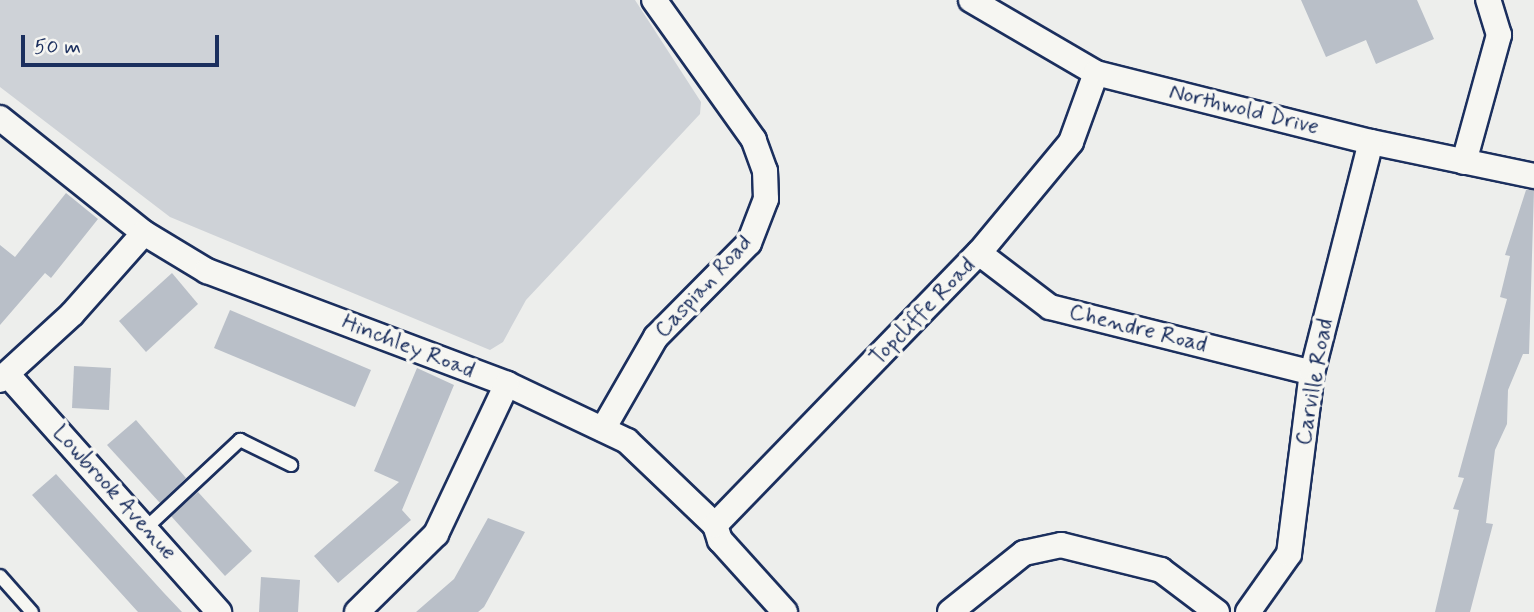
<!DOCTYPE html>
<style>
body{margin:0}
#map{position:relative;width:1534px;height:612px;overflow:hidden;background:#edeeec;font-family:Mynerve,sans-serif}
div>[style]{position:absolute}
.green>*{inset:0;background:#ced2d7}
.building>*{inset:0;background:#b9bfc8}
.roads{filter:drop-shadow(2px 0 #1b2f5e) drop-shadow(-2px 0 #1b2f5e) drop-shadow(0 2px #1b2f5e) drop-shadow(0 -2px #1b2f5e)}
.service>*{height:12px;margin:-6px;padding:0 6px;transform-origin:6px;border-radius:6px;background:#f6f6f2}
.minor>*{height:24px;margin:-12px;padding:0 12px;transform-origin:12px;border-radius:12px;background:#f6f6f2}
span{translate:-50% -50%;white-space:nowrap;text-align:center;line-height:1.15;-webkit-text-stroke:7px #f6f6f2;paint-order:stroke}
.street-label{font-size:23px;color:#1b2f5e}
.scale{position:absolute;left:21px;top:35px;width:198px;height:32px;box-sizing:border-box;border:4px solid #1b2f5e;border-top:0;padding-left:9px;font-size:21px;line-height:24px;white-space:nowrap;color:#1b2f5e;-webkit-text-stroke:5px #f6f6f2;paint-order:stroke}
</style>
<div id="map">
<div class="green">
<i style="clip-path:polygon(0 0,635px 0,701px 102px,700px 114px,526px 300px,503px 342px,490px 350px,170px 217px,0 87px)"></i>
</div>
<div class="building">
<i style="clip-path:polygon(1301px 0,1417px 0,1434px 39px,1376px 64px,1366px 40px,1326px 57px)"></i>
<i style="clip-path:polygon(1526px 190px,1534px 190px,1529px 354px,1523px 354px,1508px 390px,1507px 424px,1495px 450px,1486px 523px,1493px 524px,1470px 612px,1435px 612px,1459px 510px,1453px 509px,1464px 478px,1458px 477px,1507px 299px,1500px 297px,1510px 256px,1505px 255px)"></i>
<i style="clip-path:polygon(66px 193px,98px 219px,51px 278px,45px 273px,0 325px,0 245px,15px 257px)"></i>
<i style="clip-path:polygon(172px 273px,198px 304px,146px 352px,119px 321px)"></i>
<i style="clip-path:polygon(230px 310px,371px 370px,355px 407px,214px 348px)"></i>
<i style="clip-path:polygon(74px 366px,111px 368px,109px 410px,72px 408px)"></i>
<i style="clip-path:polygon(417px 368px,454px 385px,402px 510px,411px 520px,338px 583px,314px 556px,399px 482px,374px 471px)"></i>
<i style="clip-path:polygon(136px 420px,186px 478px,160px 503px,107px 445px)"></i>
<i style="clip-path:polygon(56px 474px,164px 593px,182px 612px,138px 612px,32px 495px)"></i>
<i style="clip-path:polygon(198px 492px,252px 551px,225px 576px,171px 516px)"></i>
<i style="clip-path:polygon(488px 518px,525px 532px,484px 607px,478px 612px,416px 612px,454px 579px)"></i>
<i style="clip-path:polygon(261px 577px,300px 580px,298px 612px,259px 612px)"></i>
</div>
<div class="roads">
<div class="service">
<i style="left:146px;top:528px;width:129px;rotate:-43.1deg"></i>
<i style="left:240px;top:440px;width:57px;rotate:26.1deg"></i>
<i style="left:0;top:576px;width:48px;rotate:48.4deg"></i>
</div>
<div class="minor">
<i style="left:971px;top:0;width:145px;rotate:30.3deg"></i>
<i style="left:1096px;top:73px;width:284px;rotate:14.1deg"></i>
<i style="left:1371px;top:142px;width:167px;rotate:11.8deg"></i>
<i style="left:0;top:118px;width:184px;rotate:38.6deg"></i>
<i style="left:144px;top:233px;width:74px;rotate:31.1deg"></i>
<i style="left:207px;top:271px;width:321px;rotate:20.6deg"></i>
<i style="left:507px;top:384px;width:133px;rotate:25.4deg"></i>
<i style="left:627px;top:441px;width:122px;rotate:43.7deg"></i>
<i style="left:715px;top:525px;width:16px;rotate:72deg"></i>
<i style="left:720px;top:540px;width:97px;rotate:47.9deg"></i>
<i style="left:1464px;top:162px;width:132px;rotate:-74.6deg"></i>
<i style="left:1499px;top:35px;width:37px;rotate:-107deg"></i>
<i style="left:979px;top:253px;width:89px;rotate:37.3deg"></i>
<i style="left:1050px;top:307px;width:270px;rotate:14.1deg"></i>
<i style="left:7px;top:374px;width:319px;rotate:48.3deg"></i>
<i style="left:0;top:380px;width:98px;rotate:-42.5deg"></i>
<i style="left:72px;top:314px;width:108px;rotate:-48.4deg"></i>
<i style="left:603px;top:429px;width:106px;rotate:-60.1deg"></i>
<i style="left:656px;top:337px;width:132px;rotate:-45.3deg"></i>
<i style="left:749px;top:243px;width:47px;rotate:-68.9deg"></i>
<i style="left:766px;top:199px;width:28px;rotate:-92deg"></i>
<i style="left:765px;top:171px;width:33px;rotate:-110deg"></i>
<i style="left:754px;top:140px;width:172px;rotate:-125.5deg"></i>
<i style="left:715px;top:525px;width:379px;rotate:-45.9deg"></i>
<i style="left:979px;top:253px;width:144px;rotate:-50.3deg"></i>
<i style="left:1071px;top:142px;width:73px;rotate:-70.1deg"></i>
<i style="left:357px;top:612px;width:111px;rotate:-44.6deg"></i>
<i style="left:436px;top:534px;width:166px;rotate:-64.7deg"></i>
<i style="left:950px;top:612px;width:95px;rotate:-38.6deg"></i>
<i style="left:1024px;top:553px;width:38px;rotate:-12deg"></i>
<i style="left:1061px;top:545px;width:103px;rotate:14deg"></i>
<i style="left:1161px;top:570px;width:70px;rotate:36.9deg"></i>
<i style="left:1248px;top:612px;width:71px;rotate:-54.7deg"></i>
<i style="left:1289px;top:554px;width:182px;rotate:-82.8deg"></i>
<i style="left:1312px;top:373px;width:238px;rotate:-75.7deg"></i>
</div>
</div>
<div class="street-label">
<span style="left:1244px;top:110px;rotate:14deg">Northwold Drive</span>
<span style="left:704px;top:287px;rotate:-47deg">Caspian Road</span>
<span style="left:923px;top:312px;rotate:-46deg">Topcliffe Road</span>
<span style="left:1138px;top:329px;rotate:14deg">Chendre Road</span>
<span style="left:408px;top:347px;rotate:21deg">Hinchley Road</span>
<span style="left:1315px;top:382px;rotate:-80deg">Carville Road</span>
<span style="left:114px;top:493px;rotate:48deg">Lowbrook Avenue</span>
</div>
<div class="scale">50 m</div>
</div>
